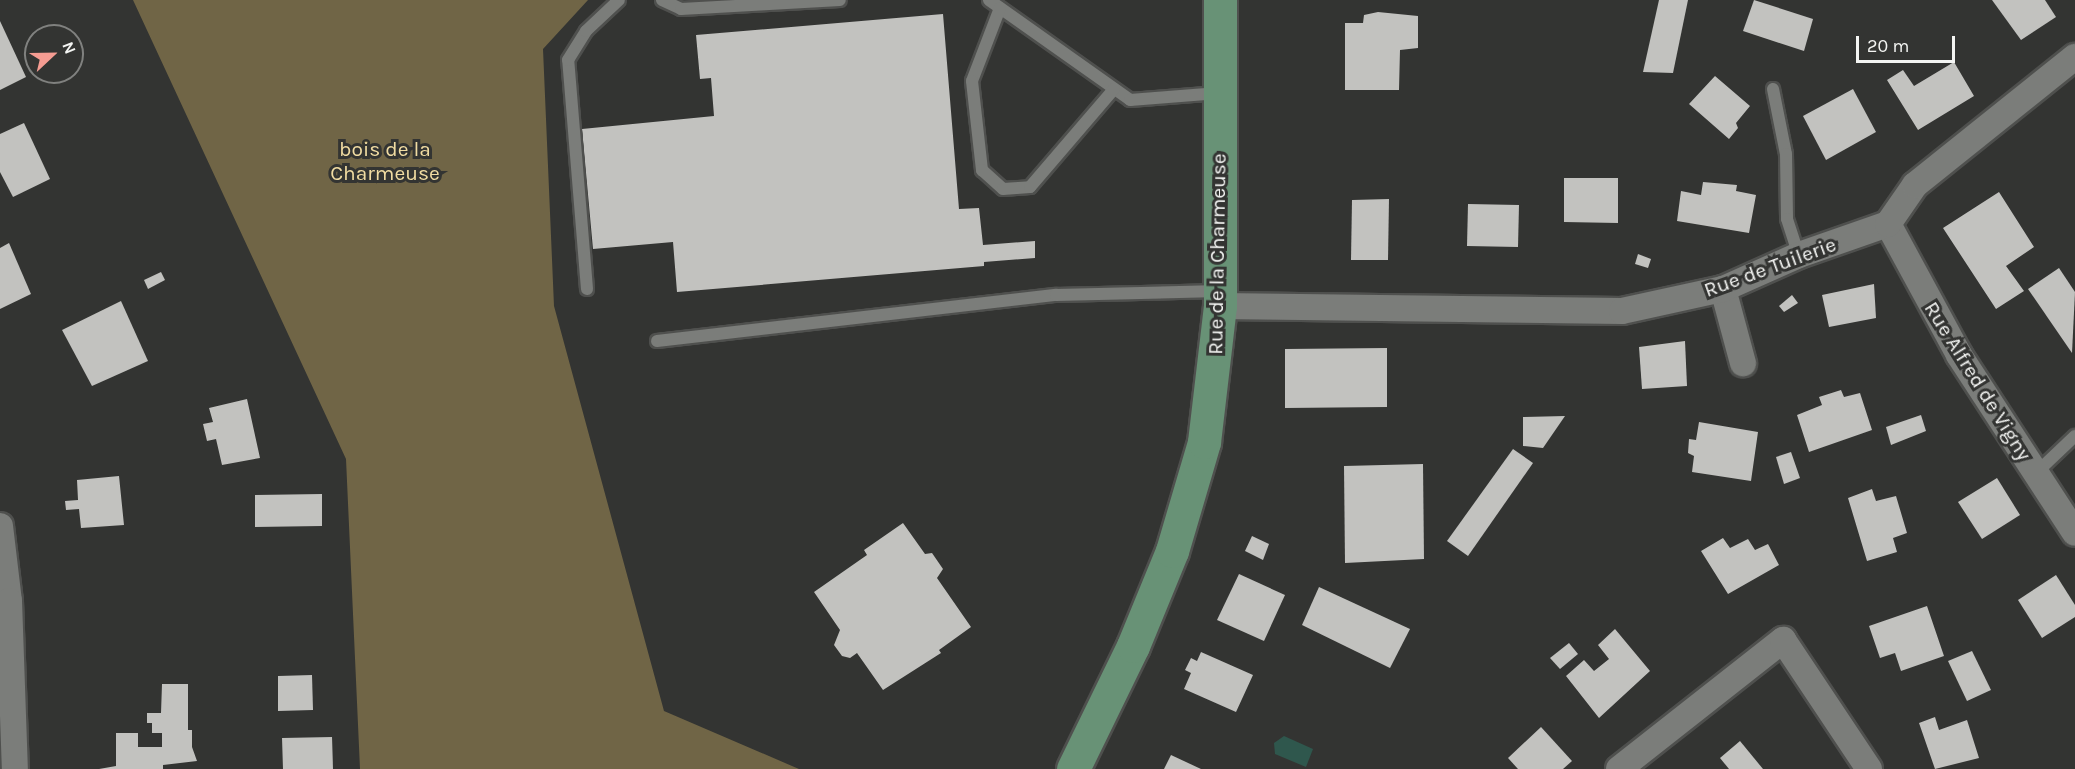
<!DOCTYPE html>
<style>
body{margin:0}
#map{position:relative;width:2075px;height:769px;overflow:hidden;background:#333432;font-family:Karla,sans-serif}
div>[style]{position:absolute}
.forest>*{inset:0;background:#706546}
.water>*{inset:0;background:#2f574d}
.building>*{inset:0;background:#c2c2bf}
.roads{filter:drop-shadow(2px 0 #4f504e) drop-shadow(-2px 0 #4f504e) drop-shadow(0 2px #4f504e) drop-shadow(0 -2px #4f504e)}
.service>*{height:12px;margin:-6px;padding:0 6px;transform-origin:6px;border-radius:6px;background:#7b7d7a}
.minor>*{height:26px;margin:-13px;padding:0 13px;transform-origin:13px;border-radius:13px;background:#7b7d7a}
.primary>*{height:33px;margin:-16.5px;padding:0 16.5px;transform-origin:16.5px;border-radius:16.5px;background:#689276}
span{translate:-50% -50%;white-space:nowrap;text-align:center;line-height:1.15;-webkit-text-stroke:6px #333432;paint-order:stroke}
.park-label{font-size:21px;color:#f1dca2}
.street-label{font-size:21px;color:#f4f5f3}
.north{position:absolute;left:24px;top:24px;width:60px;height:60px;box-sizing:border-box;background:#333432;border:2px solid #80817f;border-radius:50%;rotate:68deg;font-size:16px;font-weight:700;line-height:24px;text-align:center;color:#f4f5f3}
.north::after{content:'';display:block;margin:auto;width:21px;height:27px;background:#f59c92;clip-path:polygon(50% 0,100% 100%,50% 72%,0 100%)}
.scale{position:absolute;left:1856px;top:36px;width:99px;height:27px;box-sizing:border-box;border:3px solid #f4f5f3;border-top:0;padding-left:8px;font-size:18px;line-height:21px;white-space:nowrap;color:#f4f5f3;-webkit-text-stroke:4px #333432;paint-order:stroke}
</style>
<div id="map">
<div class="forest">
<i style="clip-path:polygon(133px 0,588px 0,543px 49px,554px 306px,664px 711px,799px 769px,360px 769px,346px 459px)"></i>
</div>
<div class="water">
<i style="clip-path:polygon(1284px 736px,1313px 749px,1306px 767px,1275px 754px,1274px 743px)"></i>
</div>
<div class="building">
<i style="clip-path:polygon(1659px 0,1688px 0,1673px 73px,1643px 72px)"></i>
<i style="clip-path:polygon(1754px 0,1813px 19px,1804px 51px,1743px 31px)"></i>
<i style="clip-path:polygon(1992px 0,2045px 0,2056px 17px,2021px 40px)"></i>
<i style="clip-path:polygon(1378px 12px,1418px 16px,1418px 48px,1400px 50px,1399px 90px,1345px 90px,1345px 23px,1363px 23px,1364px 15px)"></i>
<i style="clip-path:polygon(943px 14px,959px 209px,979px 208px,983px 245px,1035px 241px,1035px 258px,984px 262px,984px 266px,677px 292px,673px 242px,593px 249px,582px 129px,714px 116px,711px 78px,700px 79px,696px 35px)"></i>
<i style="clip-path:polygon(0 21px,26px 77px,0 90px)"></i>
<i style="clip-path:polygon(1954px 62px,1974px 96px,1918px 130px,1887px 80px,1903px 70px,1914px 86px)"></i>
<i style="clip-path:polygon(1715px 76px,1750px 106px,1736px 123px,1738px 128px,1729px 139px,1689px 104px)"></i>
<i style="clip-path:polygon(1853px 89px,1876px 132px,1826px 160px,1803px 116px)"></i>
<i style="clip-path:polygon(24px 123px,50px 179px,13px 197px,0 172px,0 134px)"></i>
<i style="clip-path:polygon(1564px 178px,1618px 178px,1618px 223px,1564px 222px)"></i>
<i style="clip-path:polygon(1703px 182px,1737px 185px,1736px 191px,1756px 195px,1749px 233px,1677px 221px,1681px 191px,1701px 195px)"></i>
<i style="clip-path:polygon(1999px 192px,2034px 247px,2006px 266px,2024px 291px,1996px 309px,1943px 228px)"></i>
<i style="clip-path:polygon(1389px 199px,1388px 260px,1351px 260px,1352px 200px)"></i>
<i style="clip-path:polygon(1468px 204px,1519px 205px,1518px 247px,1467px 246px)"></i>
<i style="clip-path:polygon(9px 243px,31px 294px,0 309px,0 248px)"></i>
<i style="clip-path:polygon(1638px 254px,1651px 259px,1648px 268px,1635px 264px)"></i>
<i style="clip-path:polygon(2059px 268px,2075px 292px,2072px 353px,2028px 289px)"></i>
<i style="clip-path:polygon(161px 272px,165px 280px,148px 289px,144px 280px)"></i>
<i style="clip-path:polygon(1874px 284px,1876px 318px,1829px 327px,1822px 295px)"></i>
<i style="clip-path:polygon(1792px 295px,1798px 303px,1784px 312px,1779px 306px)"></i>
<i style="clip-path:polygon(121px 301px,148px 361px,92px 386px,62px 330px)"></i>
<i style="clip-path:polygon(1685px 341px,1687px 386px,1642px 389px,1639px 347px)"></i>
<i style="clip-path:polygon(1387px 348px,1387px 407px,1285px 408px,1285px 349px)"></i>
<i style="clip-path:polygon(1841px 390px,1844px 397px,1860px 393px,1872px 430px,1809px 452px,1797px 415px,1822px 405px,1819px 397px)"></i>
<i style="clip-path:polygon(247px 399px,260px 458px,222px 465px,216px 439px,207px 441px,203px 424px,213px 422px,209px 408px)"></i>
<i style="clip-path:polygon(1921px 415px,1926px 431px,1891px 445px,1886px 427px)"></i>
<i style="clip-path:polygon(1565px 416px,1543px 448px,1523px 446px,1523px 417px)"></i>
<i style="clip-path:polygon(1699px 422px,1758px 432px,1751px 481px,1692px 472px,1694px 456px,1688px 453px,1689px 439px,1696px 440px)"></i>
<i style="clip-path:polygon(1513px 449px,1533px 463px,1468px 556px,1447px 541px)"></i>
<i style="clip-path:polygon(1791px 452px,1800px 478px,1784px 484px,1776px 457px)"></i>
<i style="clip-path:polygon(1423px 464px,1424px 559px,1345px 563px,1344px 466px)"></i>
<i style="clip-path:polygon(119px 476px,124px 525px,81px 528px,79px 509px,66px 510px,65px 501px,78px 500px,77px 480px)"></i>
<i style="clip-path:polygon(1997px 478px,2020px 515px,1982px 539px,1958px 502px)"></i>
<i style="clip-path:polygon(1872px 489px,1876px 501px,1896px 496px,1907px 533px,1893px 538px,1897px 552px,1867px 561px,1848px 498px)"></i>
<i style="clip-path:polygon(322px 494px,322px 526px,255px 527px,255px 495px)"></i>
<i style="clip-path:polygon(903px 523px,925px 554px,932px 553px,943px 569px,937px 578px,971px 627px,939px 650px,941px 653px,883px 690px,857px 653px,850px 658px,842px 656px,834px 645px,840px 630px,814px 592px,867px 555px,864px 550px)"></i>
<i style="clip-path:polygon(1252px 536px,1269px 544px,1263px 560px,1245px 551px)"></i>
<i style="clip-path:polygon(1723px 538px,1730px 548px,1748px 539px,1755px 550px,1768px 544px,1779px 565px,1728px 594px,1701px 551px)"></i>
<i style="clip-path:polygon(1239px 574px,1285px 595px,1264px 641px,1217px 620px)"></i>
<i style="clip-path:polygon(2056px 575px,2075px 605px,2075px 617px,2042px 638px,2018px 600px)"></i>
<i style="clip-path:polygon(1319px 587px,1410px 629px,1390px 668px,1302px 625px)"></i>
<i style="clip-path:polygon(1927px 606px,1944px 656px,1901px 671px,1895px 653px,1880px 658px,1869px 626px)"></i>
<i style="clip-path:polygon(1615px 629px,1650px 671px,1599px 718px,1566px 676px,1584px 660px,1594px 671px,1609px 659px,1598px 645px)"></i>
<i style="clip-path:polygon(1569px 643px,1578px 654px,1560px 669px,1550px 658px)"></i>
<i style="clip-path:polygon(1972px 651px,1991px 690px,1967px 701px,1948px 661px)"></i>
<i style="clip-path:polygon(1201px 652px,1253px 675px,1236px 712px,1184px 689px,1191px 673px,1185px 670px,1191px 658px,1197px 661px)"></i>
<i style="clip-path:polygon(312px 675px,313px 710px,278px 711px,278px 676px)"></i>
<i style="clip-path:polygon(162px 684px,188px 684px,188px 730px,192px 730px,192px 747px,197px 761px,163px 765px,163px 769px,99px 769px,116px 766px,116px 733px,138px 733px,138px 747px,162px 747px,162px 733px,152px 733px,152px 723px,147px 723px,147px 713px,161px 713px)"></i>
<i style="clip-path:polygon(1935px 717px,1939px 730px,1967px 720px,1979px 758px,1935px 769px,1919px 723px)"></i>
<i style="clip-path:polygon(1541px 727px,1572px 761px,1563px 769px,1518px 769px,1508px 758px)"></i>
<i style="clip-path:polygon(332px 737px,333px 769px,283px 769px,282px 738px)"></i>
<i style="clip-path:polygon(1740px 741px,1763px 769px,1729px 769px,1720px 758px)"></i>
<i style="clip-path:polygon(1171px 755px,1201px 769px,1164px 769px)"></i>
</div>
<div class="roads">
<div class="service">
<i style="left:662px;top:0;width:21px;rotate:25deg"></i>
<i style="left:681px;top:9px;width:159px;rotate:-3.2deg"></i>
<i style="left:989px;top:0;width:173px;rotate:35.3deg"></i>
<i style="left:1130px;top:100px;width:89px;rotate:-4.5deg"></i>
<i style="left:1000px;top:8px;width:78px;rotate:111deg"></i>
<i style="left:972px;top:81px;width:90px;rotate:83.6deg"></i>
<i style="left:982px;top:170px;width:28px;rotate:42deg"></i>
<i style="left:1003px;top:189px;width:27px;rotate:-4deg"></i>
<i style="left:1030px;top:187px;width:129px;rotate:-49.4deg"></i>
<i style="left:1773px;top:89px;width:66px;rotate:78.7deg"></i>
<i style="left:1786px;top:154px;width:65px;rotate:89.1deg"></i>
<i style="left:1787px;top:219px;width:38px;rotate:72deg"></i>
<i style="left:587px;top:289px;width:230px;rotate:-94.7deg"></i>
<i style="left:568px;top:60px;width:34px;rotate:-58deg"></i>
<i style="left:586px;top:31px;width:45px;rotate:-43.2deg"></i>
<i style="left:657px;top:341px;width:402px;rotate:-6.6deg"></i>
<i style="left:1056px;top:295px;width:163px;rotate:-1.4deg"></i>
<i style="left:2036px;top:473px;width:54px;rotate:-43.5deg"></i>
</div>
<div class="minor">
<i style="left:1888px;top:224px;width:149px;rotate:61.5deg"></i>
<i style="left:1959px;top:355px;width:212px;rotate:56.9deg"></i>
<i style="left:1723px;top:289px;width:77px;rotate:74.9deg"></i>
<i style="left:1220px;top:306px;width:402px;rotate:0.7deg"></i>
<i style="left:1622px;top:311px;width:103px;rotate:-12.3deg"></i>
<i style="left:1723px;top:289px;width:83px;rotate:-24.1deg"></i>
<i style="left:1799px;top:255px;width:94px;rotate:-19.2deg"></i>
<i style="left:1888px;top:224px;width:47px;rotate:-55.3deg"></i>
<i style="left:1915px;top:185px;width:205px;rotate:-38.7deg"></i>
<i style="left:0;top:526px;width:76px;rotate:83.2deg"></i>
<i style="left:9px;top:601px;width:168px;rotate:88deg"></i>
<i style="left:1619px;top:769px;width:209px;rotate:-38.2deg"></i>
<i style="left:1783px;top:640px;width:155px;rotate:56.3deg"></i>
</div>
<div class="primary">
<i style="left:1073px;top:769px;width:137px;rotate:-64deg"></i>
<i style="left:1133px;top:646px;width:103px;rotate:-67.7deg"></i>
<i style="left:1172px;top:551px;width:114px;rotate:-73.6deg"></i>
<i style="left:1204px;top:442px;width:137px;rotate:-83.3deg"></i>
<i style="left:1220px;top:306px;width:306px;rotate:-90deg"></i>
</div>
</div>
<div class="park-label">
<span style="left:385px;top:161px">bois de la<br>Charmeuse</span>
</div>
<div class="street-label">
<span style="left:1217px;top:254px;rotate:-89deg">Rue de la Charmeuse</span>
<span style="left:1770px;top:267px;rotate:-20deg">Rue de Tuilerie</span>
<span style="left:1978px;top:381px;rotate:58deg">Rue Alfred de Vigny</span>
</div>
<div class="north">N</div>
<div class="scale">20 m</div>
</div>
